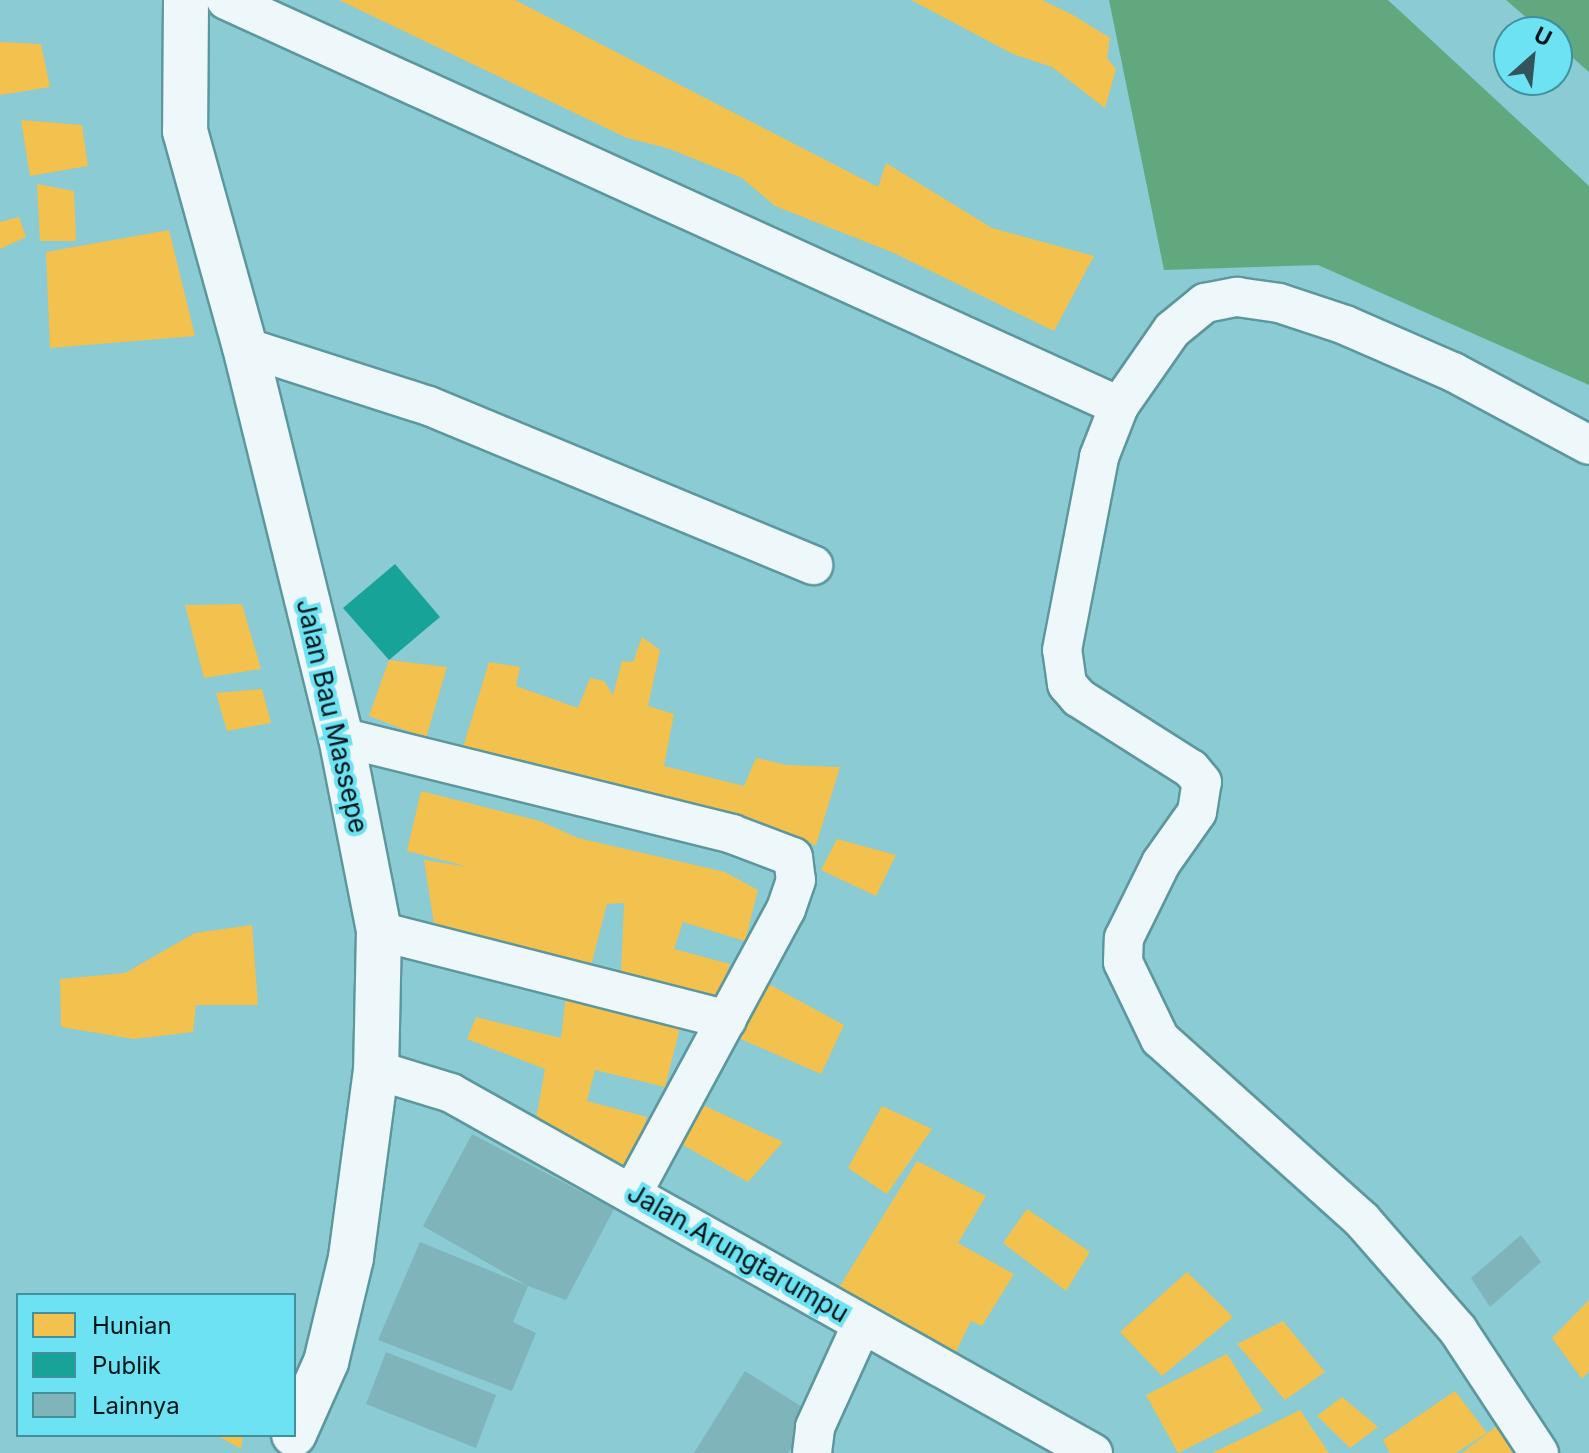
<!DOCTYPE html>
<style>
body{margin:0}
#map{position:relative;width:1589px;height:1453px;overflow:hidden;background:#8bcbd4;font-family:Inter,sans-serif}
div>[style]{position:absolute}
.water>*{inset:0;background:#62a87f}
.homes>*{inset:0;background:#f2c14e}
.public>*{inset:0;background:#17a398}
.building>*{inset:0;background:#80b4bb}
.roads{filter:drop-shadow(2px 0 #5d979e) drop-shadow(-2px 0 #5d979e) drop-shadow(0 2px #5d979e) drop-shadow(0 -2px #5d979e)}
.minor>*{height:38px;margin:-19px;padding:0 19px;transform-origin:19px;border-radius:19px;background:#eef7f9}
.highway>*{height:44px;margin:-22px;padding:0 22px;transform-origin:22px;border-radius:22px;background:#eef7f9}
span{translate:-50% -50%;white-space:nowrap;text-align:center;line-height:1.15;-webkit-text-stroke:8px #6de2f2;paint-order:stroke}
.street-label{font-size:26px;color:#001518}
.legend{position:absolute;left:16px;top:1293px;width:280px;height:144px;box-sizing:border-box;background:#6de2f2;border:2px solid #41909b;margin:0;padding:10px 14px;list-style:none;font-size:24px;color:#001518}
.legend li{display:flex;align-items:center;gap:16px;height:40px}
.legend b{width:40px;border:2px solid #41909b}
.north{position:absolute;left:1493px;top:16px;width:80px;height:80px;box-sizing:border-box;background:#6de2f2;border:2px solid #41909b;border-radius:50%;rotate:27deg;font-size:22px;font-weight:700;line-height:32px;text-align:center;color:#001518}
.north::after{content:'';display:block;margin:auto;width:28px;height:36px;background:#31555a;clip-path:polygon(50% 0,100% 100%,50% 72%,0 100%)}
</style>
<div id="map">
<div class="water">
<i style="clip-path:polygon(1109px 0,1388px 0,1589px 186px,1589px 385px,1318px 265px,1164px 270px)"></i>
<i style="clip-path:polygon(1506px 0,1589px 0,1589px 72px,1557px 44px,1557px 32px,1543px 32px)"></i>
</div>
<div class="homes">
<i style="clip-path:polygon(339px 0,515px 0,878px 187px,886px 163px,992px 228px,1094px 256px,1054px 331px,894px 253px,775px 206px,742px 178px,667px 148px,627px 138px)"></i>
<i style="clip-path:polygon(911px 0,1042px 0,1073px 15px,1110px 38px,1107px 58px,1116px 69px,1105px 108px,1052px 67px,1013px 54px)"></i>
<i style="clip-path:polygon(0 42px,41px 44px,50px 87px,0 95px)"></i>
<i style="clip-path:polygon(21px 120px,82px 125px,88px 166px,30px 176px)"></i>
<i style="clip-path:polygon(37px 184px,74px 191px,76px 241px,40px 241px)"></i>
<i style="clip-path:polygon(19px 217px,26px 237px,0 249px,0 222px)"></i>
<i style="clip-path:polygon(169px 230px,195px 336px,50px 348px,46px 252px)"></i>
<i style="clip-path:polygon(242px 604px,261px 669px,204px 678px,185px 605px)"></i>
<i style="clip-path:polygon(642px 637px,660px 650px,648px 706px,674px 714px,664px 766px,744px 786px,756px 758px,787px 765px,840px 767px,816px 845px,461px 754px,489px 662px,520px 667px,516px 686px,578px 708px,590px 678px,604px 681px,613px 695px,622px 661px,633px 662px)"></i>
<i style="clip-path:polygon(389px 660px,447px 667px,426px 738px,369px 716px)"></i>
<i style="clip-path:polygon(262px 689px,271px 723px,227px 731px,216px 693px)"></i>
<i style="clip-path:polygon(421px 791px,540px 821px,578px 838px,725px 872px,758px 890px,745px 941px,683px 922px,674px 949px,730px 964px,714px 1004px,621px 971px,624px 903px,607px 904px,589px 973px,435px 931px,424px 860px,469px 867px,407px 851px)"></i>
<i style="clip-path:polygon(837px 839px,896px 855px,876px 896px,821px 870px)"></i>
<i style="clip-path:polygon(252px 925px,258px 1005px,196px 1005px,193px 1032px,134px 1039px,61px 1027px,60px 979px,125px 973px,195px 933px)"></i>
<i style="clip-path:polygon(759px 979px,844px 1025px,821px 1074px,727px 1033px)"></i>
<i style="clip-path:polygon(566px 995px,681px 1024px,665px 1087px,595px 1070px,587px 1101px,647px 1117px,628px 1177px,535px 1125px,545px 1069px,467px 1039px,476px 1017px,561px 1038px)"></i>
<i style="clip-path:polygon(694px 1101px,783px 1142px,748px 1182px,676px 1141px)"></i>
<i style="clip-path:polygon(882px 1106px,932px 1129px,887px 1194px,848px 1168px)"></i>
<i style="clip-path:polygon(917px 1161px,986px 1196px,958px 1243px,1014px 1274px,982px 1326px,971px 1321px,951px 1362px,832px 1299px)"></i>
<i style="clip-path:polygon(1027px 1209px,1090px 1252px,1066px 1291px,1003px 1243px)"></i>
<i style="clip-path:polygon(1187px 1272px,1233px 1317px,1162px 1376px,1120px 1332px)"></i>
<i style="clip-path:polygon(1589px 1300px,1589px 1371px,1582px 1379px,1552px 1338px)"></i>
<i style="clip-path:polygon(1283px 1321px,1325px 1372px,1285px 1400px,1237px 1344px)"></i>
<i style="clip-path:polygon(1227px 1354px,1263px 1411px,1178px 1453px,1146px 1395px)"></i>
<i style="clip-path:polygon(1455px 1391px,1487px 1433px,1456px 1453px,1390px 1453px,1383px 1440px)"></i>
<i style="clip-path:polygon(1342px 1397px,1378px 1427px,1350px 1448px,1317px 1416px)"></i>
<i style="clip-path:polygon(1300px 1410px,1329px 1453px,1212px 1453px,1252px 1434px)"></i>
<i style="clip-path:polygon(1503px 1421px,1522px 1453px,1462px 1453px)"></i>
<i style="clip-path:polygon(216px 1435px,243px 1435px,241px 1449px)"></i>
</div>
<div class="public">
<i style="clip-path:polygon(395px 564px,440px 617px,389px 660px,343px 608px)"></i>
</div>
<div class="building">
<i style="clip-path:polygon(472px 1134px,614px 1209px,566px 1300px,528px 1286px,513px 1322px,536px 1333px,512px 1391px,378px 1340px,420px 1242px,528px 1286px,423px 1226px)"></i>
<i style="clip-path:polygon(1521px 1235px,1541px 1262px,1490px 1307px,1471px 1278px)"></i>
<i style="clip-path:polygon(386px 1352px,496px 1395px,476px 1448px,366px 1404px)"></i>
<i style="clip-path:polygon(745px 1371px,812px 1413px,788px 1453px,694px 1453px)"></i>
</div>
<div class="roads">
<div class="minor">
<i style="left:226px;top:0;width:981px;rotate:24.45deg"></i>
<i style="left:245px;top:347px;width:193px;rotate:17.8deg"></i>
<i style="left:429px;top:406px;width:416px;rotate:22.5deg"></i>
<i style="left:341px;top:737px;width:403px;rotate:13.9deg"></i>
<i style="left:732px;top:834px;width:65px;rotate:20.7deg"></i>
<i style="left:793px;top:857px;width:23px;rotate:83deg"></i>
<i style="left:796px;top:880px;width:31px;rotate:109deg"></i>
<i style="left:786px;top:909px;width:322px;rotate:118.4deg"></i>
<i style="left:379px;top:931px;width:359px;rotate:14.3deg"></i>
<i style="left:376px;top:1070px;width:78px;rotate:17deg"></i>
<i style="left:451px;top:1093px;width:736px;rotate:29.28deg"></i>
<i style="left:812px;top:1453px;width:26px;rotate:-83deg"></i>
<i style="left:815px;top:1427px;width:113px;rotate:-65.5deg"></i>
<i style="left:1539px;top:1453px;width:147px;rotate:-123.4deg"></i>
<i style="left:1458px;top:1330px;width:146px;rotate:-131.1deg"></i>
<i style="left:1362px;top:1220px;width:271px;rotate:-138.1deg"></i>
<i style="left:1160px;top:1039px;width:85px;rotate:-115.7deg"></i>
<i style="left:1123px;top:962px;width:24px;rotate:-88deg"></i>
<i style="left:1124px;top:938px;width:84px;rotate:-63.7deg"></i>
<i style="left:1161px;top:863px;width:62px;rotate:-54.8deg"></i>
<i style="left:1197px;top:812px;width:30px;rotate:-81deg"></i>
<i style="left:1202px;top:782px;width:17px;rotate:-130deg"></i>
<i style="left:1191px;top:769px;width:133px;rotate:-147.6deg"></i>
<i style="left:1079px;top:698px;width:18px;rotate:-131deg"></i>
<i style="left:1067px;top:684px;width:34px;rotate:-98deg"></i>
<i style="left:1062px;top:650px;width:197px;rotate:-79.1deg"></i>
<i style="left:1099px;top:457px;width:55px;rotate:-68.6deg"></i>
<i style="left:1119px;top:406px;width:93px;rotate:-55.1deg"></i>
<i style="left:1172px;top:330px;width:43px;rotate:-39.3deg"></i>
<i style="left:1205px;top:303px;width:33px;rotate:-11deg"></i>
<i style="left:1237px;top:297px;width:42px;rotate:8.1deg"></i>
<i style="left:1279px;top:303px;width:70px;rotate:18.4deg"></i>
<i style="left:1345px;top:325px;width:118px;rotate:23.5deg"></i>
<i style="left:1453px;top:372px;width:154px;rotate:28.2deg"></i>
</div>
<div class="highway">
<i style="left:186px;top:0;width:131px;rotate:90.4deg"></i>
<i style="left:185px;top:131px;width:224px;rotate:74.5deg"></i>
<i style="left:245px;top:347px;width:402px;rotate:76.2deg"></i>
<i style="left:341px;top:737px;width:198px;rotate:78.9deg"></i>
<i style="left:379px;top:931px;width:139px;rotate:91.2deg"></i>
<i style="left:376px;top:1070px;width:190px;rotate:97.6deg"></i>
<i style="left:351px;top:1258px;width:107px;rotate:103.5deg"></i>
<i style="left:326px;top:1362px;width:79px;rotate:114deg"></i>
</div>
</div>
<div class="street-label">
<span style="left:332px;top:716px;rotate:77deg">Jalan Bau Massepe</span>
<span style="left:738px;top:1253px;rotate:30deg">Jalan.Arungtarumpu</span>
</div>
<ul class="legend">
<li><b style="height:22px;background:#f2c14e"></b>Hunian</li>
<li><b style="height:22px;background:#17a398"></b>Publik</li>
<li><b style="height:22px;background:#80b4bb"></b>Lainnya</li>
</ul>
<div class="north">U</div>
</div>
